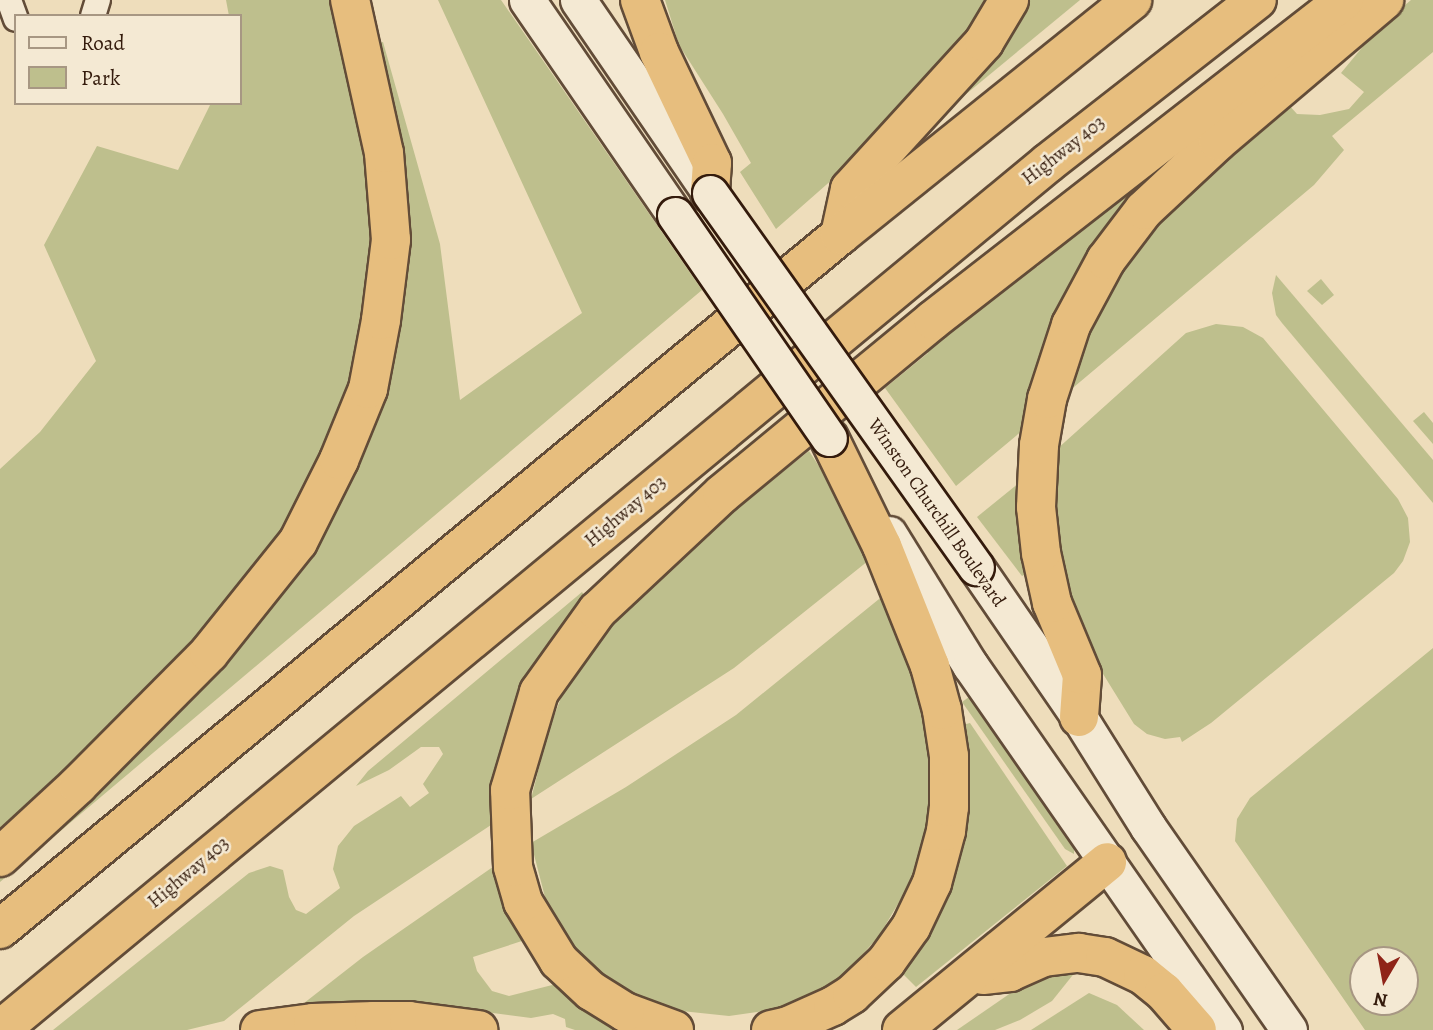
<!DOCTYPE html>
<style>
body{margin:0}
#map{position:relative;width:1433px;height:1030px;overflow:hidden;background:#edb;font-family:Alegreya,serif}
div>[style]{position:absolute}
.green>*{inset:0;background:#bebf8d}
.roads{filter:drop-shadow(2px 0 #624c38) drop-shadow(-2px 0 #624c38) drop-shadow(0 2px #624c38) drop-shadow(0 -2px #624c38)}
.minor>*{height:24px;margin:-12px;padding:0 12px;transform-origin:12px;border-radius:12px;background:#f4e9d3}
.secondary>*{height:35px;margin:-17.5px;padding:0 17.5px;transform-origin:17.5px;border-radius:17.5px;background:#f4e9d3}
.motorway>*{height:38px;margin:-19px;padding:0 19px;transform-origin:19px;border-radius:19px;background:#e7be7e}
.bridges{filter:drop-shadow(2px 0 #341b0c) drop-shadow(-2px 0 #341b0c) drop-shadow(0 2px #341b0c) drop-shadow(0 -2px #341b0c)}
.secondary-bridge>*{height:35px;margin:-17.5px;padding:0 17.5px;transform-origin:17.5px;border-radius:17.5px;background:#f4e9d3}
span{translate:-50% -50%;white-space:nowrap;text-align:center;line-height:1.15;-webkit-text-stroke:5px #f4e9d3;paint-order:stroke}
.street-label{font-size:19px;color:#341b0c}
.legend{position:absolute;left:14px;top:14px;width:228px;height:91px;box-sizing:border-box;background:#f4e9d3;border:2px solid #a79783;margin:0;padding:9px 12px;list-style:none;font-size:21px;color:#341b0c}
.legend li{display:flex;align-items:center;gap:14px;height:35px}
.legend b{width:35px;border:2px solid #a79783}
.north{position:absolute;left:1349px;top:946px;width:70px;height:70px;box-sizing:border-box;background:#f4e9d3;border:2px solid #a79783;border-radius:50%;rotate:190deg;font-size:19px;font-weight:700;line-height:28px;text-align:center;color:#341b0c}
.north::after{content:'';display:block;margin:auto;width:24px;height:32px;background:#8f2418;clip-path:polygon(50% 0,100% 100%,50% 72%,0 100%)}
</style>
<div id="map">
<div class="green">
<i style="clip-path:polygon(226px 0,337px 0,364px 122px,372px 222px,369px 288px,349px 402px,297px 515px,214px 623px,0 832px,0 469px,40px 432px,96px 361px,44px 245px,97px 146px,178px 170px,211px 103px,240px 103px,240px 16px,229px 16px)"></i>
<i style="clip-path:polygon(438px 0,501px 0,702px 290px,0 882px,0 871px,165px 712px,372px 415px,376px 43px,383px 42px,440px 244px,460px 400px,582px 313px)"></i>
<i style="clip-path:polygon(665px 0,991px 0,959px 48px,851px 163px,776px 229px,740px 172px,751px 163px,723px 114px,679px 45px)"></i>
<i style="clip-path:polygon(1027px 0,1080px 0,948px 109px)"></i>
<i style="clip-path:polygon(1411px 0,1433px 0,1433px 52px,1332px 136px,1344px 150px,1314px 185px,1068px 392px,1089px 330px,1118px 276px,1173px 209px,1288px 104px,1297px 114px,1320px 115px,1349px 109px,1364px 92px,1341px 73px,1379px 27px)"></i>
<i style="clip-path:polygon(1208px 122px,1158px 175px,1029px 425px,956px 486px,885px 388px,928px 353px,925px 348px,1030px 263px,1037px 267px)"></i>
<i style="clip-path:polygon(1276px 275px,1433px 460px,1433px 503px,1282px 323px,1276px 315px,1272px 293px)"></i>
<i style="clip-path:polygon(1321px 279px,1334px 295px,1322px 305px,1307px 291px)"></i>
<i style="clip-path:polygon(1216px 324px,1243px 327px,1263px 338px,1398px 499px,1408px 518px,1410px 542px,1403px 561px,1394px 573px,1211px 723px,1182px 742px,1180px 737px,1165px 739px,1147px 734px,1134px 724px,1100px 669px,1084px 633px,1069px 589px,1054px 559px,1056px 450px,1186px 333px)"></i>
<i style="clip-path:polygon(1424px 412px,1433px 423px,1433px 444px,1413px 421px)"></i>
<i style="clip-path:polygon(809px 451px,826px 477px,868px 561px,734px 668px,531px 799px,548px 732px,565px 687px,606px 627px,762px 481px,766px 485px)"></i>
<i style="clip-path:polygon(1025px 478px,1030px 572px,1022px 576px,977px 517px)"></i>
<i style="clip-path:polygon(582px 592px,589px 602px,497px 821px,354px 916px,224px 1021px,187px 1030px,53px 1030px,249px 873px,270px 866px,283px 870px,289px 897px,296px 910px,306px 914px,340px 888px,333px 869px,338px 846px,354px 826px,401px 796px,410px 807px,429px 793px,423px 784px,443px 754px,439px 747px,421px 747px,389px 770px,356px 786px,368px 771px)"></i>
<i style="clip-path:polygon(884px 595px,913px 666px,936px 759px,930px 828px,912px 880px,879px 936px,846px 973px,803px 1000px,777px 1009px,729px 1016px,672px 1010px,624px 988px,586px 961px,564px 933px,546px 901px,531px 843px,626px 787px,736px 715px)"></i>
<i style="clip-path:polygon(evenodd,1433px 648px,1433px 1030px,1365px 1030px,1235px 841px,1237px 819px,1250px 798px,1433px 648px,1363px 960px,1405px 960px,1405px 1002px,1363px 1002px,1363px 960px)"></i>
<i style="clip-path:polygon(969px 697px,1074px 842px,1074px 854px,1065px 849px,962px 702px)"></i>
<i style="clip-path:polygon(970px 723px,1067px 866px,916px 987px,902px 973px,901px 964px,959px 726px)"></i>
<i style="clip-path:polygon(500px 862px,528px 939px,473px 957px,477px 971px,492px 991px,509px 996px,564px 982px,633px 1030px,575px 1030px,566px 1027px,565px 1019px,553px 1014px,531px 1018px,440px 1006px,299px 1007px,363px 957px)"></i>
<i style="clip-path:polygon(1076px 971px,1052px 1001px,1020px 1020px,995px 1030px,957px 1030px,1037px 975px)"></i>
<i style="clip-path:polygon(1089px 993px,1117px 1005px,1144px 1030px,1031px 1030px)"></i>
</div>
<div class="roads">
<div class="minor">
<i style="left:9px;top:0;width:20px;rotate:70deg"></i>
<i style="left:93px;top:16px;width:17px;rotate:-73deg"></i>
</div>
<div class="secondary">
<i style="left:527px;top:0;width:261px;rotate:55.5deg"></i>
<i style="left:578px;top:0;width:234px;rotate:55.6deg"></i>
<i style="left:889px;top:534px;width:154px;rotate:58.3deg"></i>
<i style="left:970px;top:665px;width:445px;rotate:55.2deg"></i>
<i style="left:976px;top:567px;width:182px;rotate:55.5deg"></i>
<i style="left:1079px;top:717px;width:130px;rotate:57.9deg"></i>
<i style="left:1148px;top:827px;width:247px;rotate:55.2deg"></i>
</div>
<div class="motorway">
<i style="left:640px;top:0;width:55px;rotate:69.9deg"></i>
<i style="left:659px;top:52px;width:123px;rotate:64.5deg"></i>
<i style="left:712px;top:163px;width:30px;rotate:94deg"></i>
<i style="left:840px;top:235px;width:47px;rotate:-77.7deg"></i>
<i style="left:850px;top:189px;width:199px;rotate:-47.6deg"></i>
<i style="left:984px;top:42px;width:49px;rotate:-59.2deg"></i>
<i style="left:1079px;top:717px;width:42px;rotate:-85.9deg"></i>
<i style="left:1082px;top:675px;width:78px;rotate:-112.6deg"></i>
<i style="left:1052px;top:603px;width:51px;rotate:-102.4deg"></i>
<i style="left:1041px;top:553px;width:46px;rotate:-96.2deg"></i>
<i style="left:1036px;top:507px;width:62px;rotate:-87.2deg"></i>
<i style="left:1039px;top:445px;width:47px;rotate:-80.1deg"></i>
<i style="left:1047px;top:399px;width:78px;rotate:-72deg"></i>
<i style="left:1071px;top:325px;width:74px;rotate:-61.7deg"></i>
<i style="left:1106px;top:260px;width:63px;rotate:-52.8deg"></i>
<i style="left:1144px;top:210px;width:101px;rotate:-43deg"></i>
<i style="left:1218px;top:141px;width:218px;rotate:-40.3deg"></i>
<i style="left:0;top:857px;width:106px;rotate:-42.7deg"></i>
<i style="left:78px;top:785px;width:186px;rotate:-45.2deg"></i>
<i style="left:209px;top:653px;width:142px;rotate:-51.3deg"></i>
<i style="left:298px;top:542px;width:92px;rotate:-63.4deg"></i>
<i style="left:339px;top:460px;width:77px;rotate:-67.8deg"></i>
<i style="left:368px;top:389px;width:70px;rotate:-79.3deg"></i>
<i style="left:381px;top:320px;width:81px;rotate:-82.9deg"></i>
<i style="left:391px;top:240px;width:87px;rotate:-94.6deg"></i>
<i style="left:384px;top:153px;width:157px;rotate:-102.5deg"></i>
<i style="left:0;top:929px;width:1090px;rotate:-39.56deg"></i>
<i style="left:840px;top:235px;width:375px;rotate:-38.8deg"></i>
<i style="left:983px;top:975px;width:27px;rotate:-6deg"></i>
<i style="left:1010px;top:972px;width:37px;rotate:-24deg"></i>
<i style="left:1044px;top:957px;width:35px;rotate:-7deg"></i>
<i style="left:1079px;top:953px;width:26px;rotate:9deg"></i>
<i style="left:1105px;top:957px;width:42px;rotate:25.3deg"></i>
<i style="left:1143px;top:975px;width:27px;rotate:39deg"></i>
<i style="left:1164px;top:992px;width:50px;rotate:49deg"></i>
<i style="left:0;top:1030px;width:1360px;rotate:-39.6deg"></i>
<i style="left:1048px;top:163px;width:265px;rotate:-38deg"></i>
<i style="left:260px;top:1030px;width:53px;rotate:-7.5deg"></i>
<i style="left:313px;top:1023px;width:61px;rotate:-1.9deg"></i>
<i style="left:374px;top:1021px;width:35px"></i>
<i style="left:409px;top:1021px;width:70px;rotate:7.4deg"></i>
<i style="left:674px;top:1030px;width:52px;rotate:-159.8deg"></i>
<i style="left:625px;top:1012px;width:40px;rotate:-148deg"></i>
<i style="left:591px;top:991px;width:44px;rotate:-136.8deg"></i>
<i style="left:559px;top:961px;width:69px;rotate:-121.4deg"></i>
<i style="left:523px;top:902px;width:36px;rotate:-106deg"></i>
<i style="left:513px;top:867px;width:77px;rotate:-92.2deg"></i>
<i style="left:510px;top:790px;width:102px;rotate:-73.5deg"></i>
<i style="left:539px;top:692px;width:100px;rotate:-54.4deg"></i>
<i style="left:597px;top:611px;width:171px;rotate:-43.1deg"></i>
<i style="left:722px;top:494px;width:273px;rotate:-39.5deg"></i>
<i style="left:933px;top:320px;width:521px;rotate:-37.9deg"></i>
<i style="left:771px;top:1030px;width:17px;rotate:-13deg"></i>
<i style="left:788px;top:1026px;width:49px;rotate:-24deg"></i>
<i style="left:833px;top:1006px;width:22px;rotate:-32deg"></i>
<i style="left:852px;top:994px;width:47px;rotate:-43.3deg"></i>
<i style="left:886px;top:962px;width:43px;rotate:-54.5deg"></i>
<i style="left:911px;top:927px;width:49px;rotate:-64.5deg"></i>
<i style="left:932px;top:883px;width:54px;rotate:-74.9deg"></i>
<i style="left:946px;top:831px;width:24px;rotate:-83deg"></i>
<i style="left:949px;top:807px;width:51px;rotate:-90deg"></i>
<i style="left:949px;top:756px;width:47px;rotate:-98.7deg"></i>
<i style="left:942px;top:710px;width:46px;rotate:-105.3deg"></i>
<i style="left:930px;top:666px;width:129px;rotate:-111.8deg"></i>
<i style="left:882px;top:546px;width:120px;rotate:-116.1deg"></i>
<i style="left:902px;top:1030px;width:265px;rotate:-39.3deg"></i>
</div>
</div>
<div class="bridges">
<div class="secondary-bridge">
<i style="left:710px;top:193px;width:459px;rotate:54.6deg"></i>
<i style="left:675px;top:215px;width:271px;rotate:55.4deg"></i>
</div>
</div>
<div class="street-label">
<span style="left:1064px;top:151px;rotate:-38deg">Highway 403</span>
<span style="left:626px;top:512px;rotate:-40deg">Highway 403</span>
<span style="left:936px;top:513px;rotate:55deg">Winston Churchill Boulevard</span>
<span style="left:189px;top:873px;rotate:-40deg">Highway 403</span>
</div>
<ul class="legend">
<li><b style="height:9px;background:#f4e9d3"></b>Road</li>
<li><b style="height:19px;background:#bebf8d"></b>Park</li>
</ul>
<div class="north">N</div>
</div>
